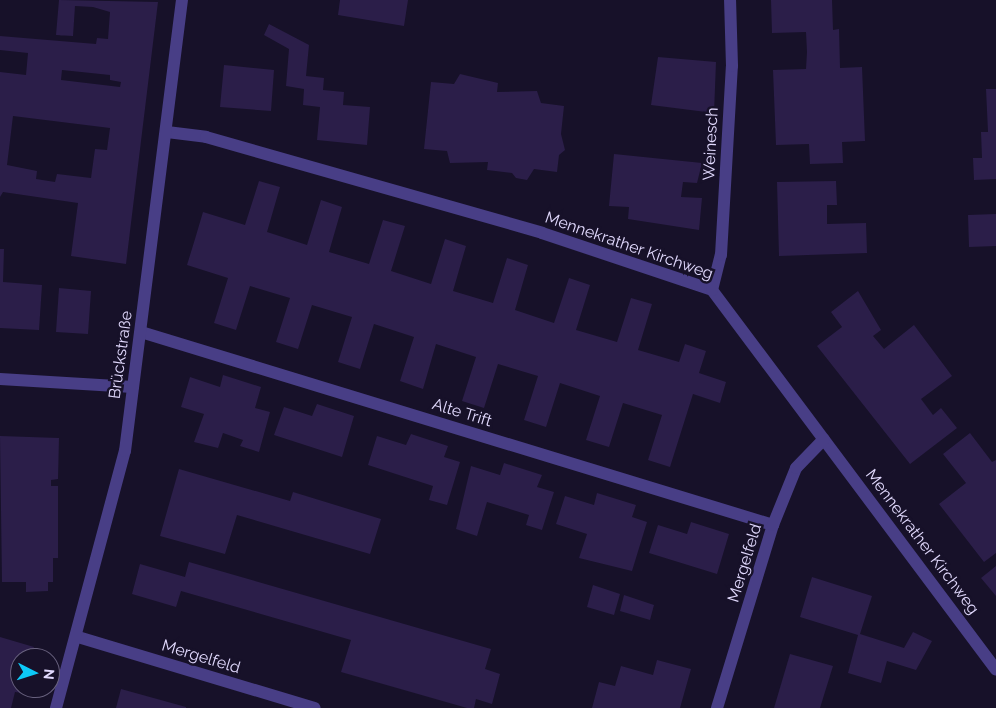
<!DOCTYPE html>
<meta charset="utf-8">
<style>
body{margin:0}
#map{position:relative;width:996px;height:708px;overflow:hidden;background:#171129;font-family:Raleway,sans-serif}
div>[style]{position:absolute}
.building>*{inset:0;background:#2b1e49}
.minor>*{height:12px;margin:-6px;padding:0 6px;transform-origin:6px;border-radius:6px;background:#483e86}
span{translate:-50% -50%;white-space:nowrap;text-align:center;line-height:1.15;-webkit-text-stroke:5px #171129;paint-order:stroke}
.street-label{font-size:16px;color:#e2dafe}
.north{position:absolute;left:10px;top:648px;width:50px;height:50px;box-sizing:border-box;background:#171129;border:1px solid #68617e;border-radius:50%;rotate:95deg;font-size:14px;font-weight:700;line-height:20px;text-align:center;color:#e2dafe}
.north::after{content:'';display:block;margin:auto;width:18px;height:22px;background:#0dc9f7;clip-path:polygon(50% 0,100% 100%,50% 72%,0 100%)}
</style>
<div id="map">
<div class="building">
<i style="clip-path:polygon(evenodd,59px 0,158px 2px,126px 264px,71px 256px,78px 203px,3px 192px,0 197px,0 72px,26px 75px,28px 53px,0 50px,0 36px,96px 44px,97px 38px,108px 39px,110px 12px,93px 7px,75px 6px,73px 36px,56px 35px,59px 0,62px 70px,110px 75px,110px 80px,121px 82px,120px 87px,61px 80px,62px 70px,59px 0,13px 116px,110px 128px,107px 150px,95px 149px,91px 178px,57px 174px,55px 182px,36px 179px,37px 171px,7px 165px,13px 116px)"></i>
<i style="clip-path:polygon(340px 0,408px 0,404px 26px,338px 15px)"></i>
<i style="clip-path:polygon(771px 0,832px 0,833px 30px,839px 29px,840px 68px,862px 67px,865px 141px,842px 142px,843px 163px,810px 164px,809px 144px,776px 145px,773px 70px,806px 69px,807px 52px,806px 32px,772px 33px)"></i>
<i style="clip-path:polygon(269px 24px,309px 45px,306px 76px,324px 78px,323px 90px,344px 92px,343px 105px,370px 107px,367px 145px,317px 140px,320px 107px,303px 105px,304px 89px,286px 86px,289px 49px,264px 35px)"></i>
<i style="clip-path:polygon(658px 57px,716px 62px,714px 113px,651px 105px)"></i>
<i style="clip-path:polygon(224px 65px,274px 70px,271px 111px,220px 107px)"></i>
<i style="clip-path:polygon(460px 74px,498px 83px,497px 92px,537px 91px,541px 103px,564px 106px,561px 134px,565px 150px,559px 155px,557px 172px,534px 169px,527px 180px,516px 178px,512px 173px,487px 170px,488px 162px,450px 163px,447px 151px,424px 149px,431px 82px,454px 84px)"></i>
<i style="clip-path:polygon(986px 89px,996px 89px,996px 179px,974px 180px,973px 158px,982px 158px,981px 132px,988px 132px)"></i>
<i style="clip-path:polygon(614px 154px,702px 163px,697px 183px,683px 182px,681px 197px,702px 198px,699px 230px,628px 219px,629px 207px,609px 206px)"></i>
<i style="clip-path:polygon(259px 181px,280px 187px,267px 232px,307px 245px,321px 200px,342px 207px,329px 252px,369px 264px,383px 220px,405px 226px,391px 271px,431px 284px,445px 239px,466px 246px,453px 291px,493px 303px,507px 258px,528px 265px,515px 310px,554px 323px,569px 278px,590px 285px,576px 330px,617px 342px,631px 298px,652px 304px,638px 350px,679px 362px,685px 344px,706px 351px,699px 373px,726px 382px,720px 403px,693px 394px,670px 467px,648px 460px,662px 415px,623px 403px,609px 447px,586px 440px,600px 396px,560px 383px,546px 427px,524px 420px,538px 376px,498px 364px,484px 408px,462px 401px,476px 357px,436px 344px,423px 389px,400px 381px,414px 337px,374px 324px,360px 369px,338px 362px,352px 317px,312px 305px,298px 349px,276px 342px,290px 298px,250px 286px,236px 330px,214px 323px,228px 278px,187px 265px,195px 239px,203px 212px,245px 225px)"></i>
<i style="clip-path:polygon(836px 181px,837px 205px,827px 205px,827px 224px,866px 223px,867px 253px,779px 256px,777px 182px)"></i>
<i style="clip-path:polygon(996px 214px,996px 246px,969px 247px,968px 215px)"></i>
<i style="clip-path:polygon(0 249px,4px 249px,3px 282px,42px 285px,39px 330px,0 328px)"></i>
<i style="clip-path:polygon(59px 288px,91px 291px,88px 334px,56px 332px)"></i>
<i style="clip-path:polygon(858px 291px,881px 330px,873px 336px,884px 349px,914px 325px,952px 376px,921px 399px,933px 415px,941px 408px,957px 428px,910px 464px,817px 346px,842px 327px,831px 312px)"></i>
<i style="clip-path:polygon(223px 375px,261px 387px,255px 408px,270px 412px,259px 452px,240px 446px,243px 440px,223px 433px,218px 448px,194px 442px,204px 414px,181px 407px,190px 377px,220px 387px)"></i>
<i style="clip-path:polygon(317px 404px,354px 416px,342px 457px,274px 435px,284px 407px,312px 416px)"></i>
<i style="clip-path:polygon(970px 433px,992px 462px,996px 460px,996px 553px,984px 562px,939px 504px,966px 483px,943px 454px)"></i>
<i style="clip-path:polygon(411px 434px,448px 446px,444px 457px,460px 462px,447px 505px,429px 500px,433px 486px,368px 465px,377px 436px,406px 445px)"></i>
<i style="clip-path:polygon(0 436px,59px 438px,58px 479px,51px 480px,51px 486px,58px 486px,58px 558px,53px 558px,53px 582px,48px 582px,48px 591px,26px 592px,26px 582px,2px 582px)"></i>
<i style="clip-path:polygon(504px 463px,542px 475px,537px 487px,554px 492px,542px 530px,526px 525px,529px 515px,487px 502px,477px 536px,456px 529px,471px 466px,500px 475px)"></i>
<i style="clip-path:polygon(179px 469px,290px 501px,293px 492px,381px 519px,370px 554px,237px 515px,225px 554px,160px 536px)"></i>
<i style="clip-path:polygon(597px 493px,636px 505px,632px 517px,647px 522px,632px 571px,579px 558px,587px 534px,556px 524px,565px 496px,594px 505px)"></i>
<i style="clip-path:polygon(691px 522px,729px 534px,717px 574px,649px 553px,658px 525px,687px 534px)"></i>
<i style="clip-path:polygon(189px 562px,491px 649px,485px 669px,500px 674px,492px 704px,476px 699px,474px 708px,467px 708px,341px 672px,351px 640px,181px 591px,176px 607px,132px 594px,140px 564px,185px 577px)"></i>
<i style="clip-path:polygon(996px 566px,996px 596px,981px 578px)"></i>
<i style="clip-path:polygon(812px 577px,872px 596px,860px 634px,904px 648px,913px 632px,932px 641px,916px 670px,887px 661px,881px 683px,848px 673px,858px 635px,800px 617px)"></i>
<i style="clip-path:polygon(593px 585px,620px 594px,614px 615px,587px 607px)"></i>
<i style="clip-path:polygon(624px 595px,654px 605px,650px 620px,620px 611px)"></i>
<i style="clip-path:polygon(0 637px,34px 647px,31px 658px,20px 658px,23px 688px,22px 693px,15px 692px,11px 708px,0 708px)"></i>
<i style="clip-path:polygon(790px 654px,833px 666px,820px 708px,774px 708px)"></i>
<i style="clip-path:polygon(657px 660px,691px 669px,680px 708px,592px 708px,599px 682px,615px 686px,621px 666px,653px 675px)"></i>
<i style="clip-path:polygon(121px 689px,186px 707px,186px 708px,116px 708px)"></i>
</div>
<div class="minor">
<i style="left:167px;top:132px;width:39px;rotate:7deg"></i>
<i style="left:206px;top:137px;width:349px;rotate:15.9deg"></i>
<i style="left:542px;top:233px;width:179px;rotate:18.5deg"></i>
<i style="left:712px;top:290px;width:474px;rotate:53.2deg"></i>
<i style="left:712px;top:290px;width:36px;rotate:-76deg"></i>
<i style="left:721px;top:255px;width:189px;rotate:-86.7deg"></i>
<i style="left:732px;top:66px;width:66px;rotate:-91.7deg"></i>
<i style="left:141px;top:332px;width:661px;rotate:16.98deg"></i>
<i style="left:0;top:379px;width:133px;rotate:3.4deg"></i>
<i style="left:78px;top:637px;width:247px;rotate:16.7deg"></i>
<i style="left:56px;top:708px;width:266px;rotate:-75deg"></i>
<i style="left:125px;top:451px;width:455px;rotate:-82.8deg"></i>
<i style="left:717px;top:708px;width:191px;rotate:-73deg"></i>
<i style="left:773px;top:525px;width:61px;rotate:-68deg"></i>
<i style="left:796px;top:468px;width:40px;rotate:-46deg"></i>
</div>
<div class="street-label">
<span style="left:711px;top:144px;rotate:-87deg">Weinesch</span>
<span style="left:629px;top:246px;rotate:19deg">Mennekrather Kirchweg</span>
<span style="left:121px;top:355px;rotate:-82deg">Brückstraße</span>
<span style="left:462px;top:413px;rotate:17deg">Alte Trift</span>
<span style="left:922px;top:542px;rotate:53deg">Mennekrather Kirchweg</span>
<span style="left:745px;top:563px;rotate:-73deg">Mergelfeld</span>
<span style="left:201px;top:657px;rotate:17deg">Mergelfeld</span>
</div>
<div class="north">N</div>
</div>
